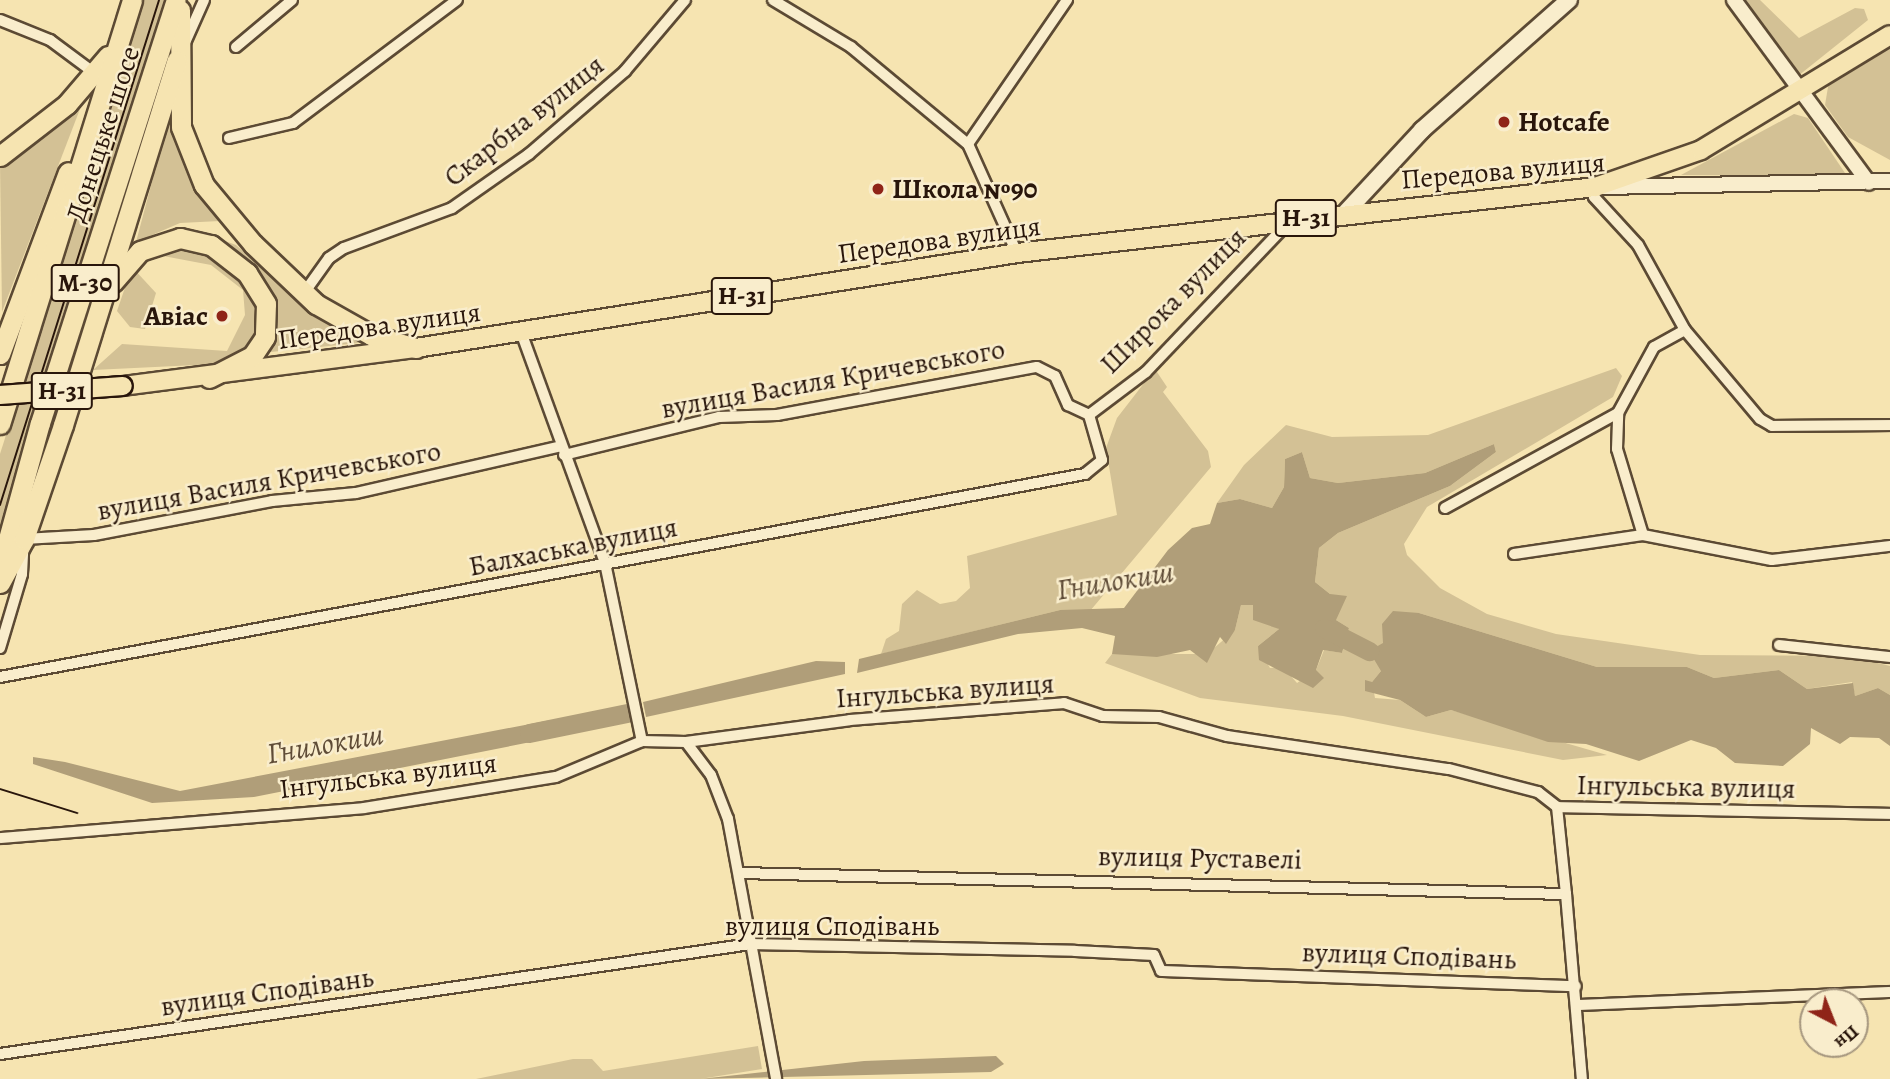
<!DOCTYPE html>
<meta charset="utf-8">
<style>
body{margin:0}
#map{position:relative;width:1890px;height:1079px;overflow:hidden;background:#f6e4b1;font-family:Alegreya,serif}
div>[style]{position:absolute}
.green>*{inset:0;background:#d3c195}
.water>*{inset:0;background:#b09e79}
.river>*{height:19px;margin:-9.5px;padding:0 9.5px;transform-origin:9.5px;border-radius:9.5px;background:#b09e79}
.roads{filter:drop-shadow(2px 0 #5c4a34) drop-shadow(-2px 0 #5c4a34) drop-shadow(0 2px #5c4a34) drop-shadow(0 -2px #5c4a34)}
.minor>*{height:10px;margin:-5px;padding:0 5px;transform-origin:5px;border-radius:5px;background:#f9edcc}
.tertiary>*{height:14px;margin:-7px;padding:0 7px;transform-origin:7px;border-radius:7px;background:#f9edcc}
.secondary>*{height:16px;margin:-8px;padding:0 8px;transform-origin:8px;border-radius:8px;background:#f9edcc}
.primary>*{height:18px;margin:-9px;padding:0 9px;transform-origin:9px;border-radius:9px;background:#f6e4b1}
.trunk>*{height:19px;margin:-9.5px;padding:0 9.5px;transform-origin:9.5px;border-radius:9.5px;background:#f6e4b1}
.tram>*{height:2px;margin:-1px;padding:0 1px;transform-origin:1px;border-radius:1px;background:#29160b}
.bridges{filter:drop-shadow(2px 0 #29160b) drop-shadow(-2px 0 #29160b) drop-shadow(0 2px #29160b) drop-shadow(0 -2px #29160b)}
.primary-bridge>*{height:18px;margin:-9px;padding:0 9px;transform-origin:9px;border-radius:9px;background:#f6e4b1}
.dots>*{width:19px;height:19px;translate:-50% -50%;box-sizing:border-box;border:4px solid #f9edcc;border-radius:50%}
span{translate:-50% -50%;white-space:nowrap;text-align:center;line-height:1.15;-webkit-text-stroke:5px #f9edcc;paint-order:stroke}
.shield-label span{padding:2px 5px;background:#f9edcc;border:2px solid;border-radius:5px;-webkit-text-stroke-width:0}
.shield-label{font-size:26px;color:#29160b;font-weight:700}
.street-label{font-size:28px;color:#29160b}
.poi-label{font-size:28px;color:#29160b;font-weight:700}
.left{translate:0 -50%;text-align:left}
.right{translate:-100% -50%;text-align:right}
.water-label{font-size:30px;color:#5f4c37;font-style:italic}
.north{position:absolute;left:1799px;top:988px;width:70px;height:70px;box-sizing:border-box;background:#f9edcc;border:2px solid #a6977f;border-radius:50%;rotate:138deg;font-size:19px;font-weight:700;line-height:28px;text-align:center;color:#29160b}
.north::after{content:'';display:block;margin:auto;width:24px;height:32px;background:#8f2418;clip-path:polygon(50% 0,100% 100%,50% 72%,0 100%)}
</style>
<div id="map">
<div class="green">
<i style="clip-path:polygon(144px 0,167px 0,0 537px,0 454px)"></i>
<i style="clip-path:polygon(1742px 0,1760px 0,1799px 38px,1855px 8px,1864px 9px,1868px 20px,1798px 76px,1779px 60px)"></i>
<i style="clip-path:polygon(1890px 45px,1890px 160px,1848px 137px,1825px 105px,1829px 81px)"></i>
<i style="clip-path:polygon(85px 96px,2px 312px,0 162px)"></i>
<i style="clip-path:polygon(171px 110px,181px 158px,220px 221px,180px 223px,136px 242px)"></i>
<i style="clip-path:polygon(1794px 114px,1808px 118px,1847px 176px,1681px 175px)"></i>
<i style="clip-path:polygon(116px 225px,119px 229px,29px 495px,111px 229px)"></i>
<i style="clip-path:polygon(214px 237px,236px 245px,302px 303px,368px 342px,261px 353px,273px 333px)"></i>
<i style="clip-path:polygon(197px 246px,241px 278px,259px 305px,255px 344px,217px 364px,93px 370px,122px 344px,227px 351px,245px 315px,243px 290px,211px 265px,158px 255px,160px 248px)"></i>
<i style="clip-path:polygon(132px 267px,156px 293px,145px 329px,130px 327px,117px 311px)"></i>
<i style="clip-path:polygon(1616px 368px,1622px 376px,1613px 397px,1427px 507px,1404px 544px,1407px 555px,1440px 588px,1487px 614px,1556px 634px,1700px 655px,1849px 656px,1890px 666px,1890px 695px,1878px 688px,1855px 696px,1852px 682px,1807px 689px,1779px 670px,1714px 678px,1687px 667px,1597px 667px,1419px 613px,1383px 643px,1381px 671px,1372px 682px,1375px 698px,1400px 700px,1426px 717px,1451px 710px,1607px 755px,1563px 760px,1343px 716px,1200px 698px,1105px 663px,1112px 654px,1207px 654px,1235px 630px,1241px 605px,1253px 605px,1279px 629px,1258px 646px,1270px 668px,1283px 667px,1297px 683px,1316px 670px,1324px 650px,1342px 653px,1349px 628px,1336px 620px,1330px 594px,1315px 582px,1319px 548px,1338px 533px,1450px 486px,1496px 452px,1494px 444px,1425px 473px,1338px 483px,1310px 478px,1302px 452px,1285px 459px,1284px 487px,1272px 508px,1240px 499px,1217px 503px,1244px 465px,1286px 425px,1332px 437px,1428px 435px)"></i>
<i style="clip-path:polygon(1155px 369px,1167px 387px,1163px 392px,1208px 451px,1211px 467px,1090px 611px,1060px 610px,881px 654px,886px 639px,899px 631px,902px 604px,917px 590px,940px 604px,956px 601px,970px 588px,967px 556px,1117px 515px,1106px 448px,1117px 418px)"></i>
<i style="clip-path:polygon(758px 1046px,762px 1069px,700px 1079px,476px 1079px,573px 1059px,592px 1059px,603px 1071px)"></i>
</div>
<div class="water">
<i style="clip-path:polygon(1494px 444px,1496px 452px,1450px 486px,1338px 533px,1319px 548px,1315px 582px,1330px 594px,1347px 596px,1336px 620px,1349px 628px,1342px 653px,1323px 650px,1316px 670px,1324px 678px,1313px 688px,1259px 660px,1258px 646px,1279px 629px,1253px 620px,1253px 605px,1241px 605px,1235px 630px,1226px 644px,1220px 637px,1207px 663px,1190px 650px,1157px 657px,1112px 654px,1115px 636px,1082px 628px,1018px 634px,857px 673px,859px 659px,1060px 610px,1124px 608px,1168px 550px,1192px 528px,1210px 524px,1217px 503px,1240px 499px,1272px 508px,1284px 487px,1285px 459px,1302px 452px,1310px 478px,1338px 483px,1425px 473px)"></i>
<i style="clip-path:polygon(1393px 611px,1419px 613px,1597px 667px,1687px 667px,1714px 678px,1779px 670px,1807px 689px,1853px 683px,1855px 696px,1878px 688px,1890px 695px,1890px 746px,1879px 738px,1850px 737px,1840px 744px,1811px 728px,1810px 744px,1783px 766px,1735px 763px,1716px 748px,1691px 740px,1639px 761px,1586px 744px,1548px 742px,1451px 710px,1426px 717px,1400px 700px,1365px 691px,1365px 680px,1372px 682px,1381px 671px,1369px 651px,1383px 643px,1382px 624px)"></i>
<i style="clip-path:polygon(816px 661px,845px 662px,845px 674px,646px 717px,643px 702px)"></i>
<i style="clip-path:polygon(551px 720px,556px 737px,254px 797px,152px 803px,33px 764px,33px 757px,65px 762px,180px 791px)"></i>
<i style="clip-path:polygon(996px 1056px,1004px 1064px,991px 1072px,700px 1079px,864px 1061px)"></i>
</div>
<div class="river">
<i style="left:1324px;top:628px;width:51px;rotate:27.1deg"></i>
<i style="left:529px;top:733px;width:100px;rotate:-11.5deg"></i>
</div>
<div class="roads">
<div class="minor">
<i style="left:773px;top:0;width:91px;rotate:31.1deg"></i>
<i style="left:851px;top:47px;width:152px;rotate:39.7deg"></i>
<i style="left:968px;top:144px;width:120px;rotate:65.8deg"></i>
<i style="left:0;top:20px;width:54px;rotate:21.8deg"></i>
<i style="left:50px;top:40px;width:57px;rotate:36.5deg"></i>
<i style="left:184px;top:45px;width:49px;rotate:-66deg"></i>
<i style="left:236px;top:47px;width:73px;rotate:-40deg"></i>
<i style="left:229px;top:138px;width:66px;rotate:-13.2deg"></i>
<i style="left:293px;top:123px;width:205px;rotate:-36.9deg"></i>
<i style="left:968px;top:144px;width:175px;rotate:-55.5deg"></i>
<i style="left:1595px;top:187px;width:10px;rotate:96deg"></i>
<i style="left:1594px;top:197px;width:65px;rotate:47.5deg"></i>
<i style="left:1638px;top:245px;width:97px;rotate:61.1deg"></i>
<i style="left:1685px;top:330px;width:116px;rotate:49.9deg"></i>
<i style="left:1760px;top:419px;width:14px;rotate:30deg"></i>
<i style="left:1772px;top:426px;width:118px;rotate:-0.5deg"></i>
<i style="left:304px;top:293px;width:43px;rotate:-54.5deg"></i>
<i style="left:329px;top:258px;width:18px;rotate:-34deg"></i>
<i style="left:344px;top:248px;width:115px;rotate:-20.3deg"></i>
<i style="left:452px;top:208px;width:94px;rotate:-35deg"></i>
<i style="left:529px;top:154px;width:127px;rotate:-40.8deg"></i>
<i style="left:625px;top:71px;width:93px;rotate:-49.8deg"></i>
<i style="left:521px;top:332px;width:246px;rotate:70deg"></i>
<i style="left:605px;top:563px;width:182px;rotate:78.3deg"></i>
<i style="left:1089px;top:415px;width:71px;rotate:-37deg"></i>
<i style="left:1146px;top:372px;width:206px;rotate:-46.4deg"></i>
<i style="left:564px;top:455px;width:160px;rotate:-13.8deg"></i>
<i style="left:719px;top:417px;width:58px;rotate:-2deg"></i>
<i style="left:777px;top:415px;width:264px;rotate:-10.5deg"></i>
<i style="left:1037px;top:367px;width:20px;rotate:27deg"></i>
<i style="left:1055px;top:376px;width:32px;rotate:66deg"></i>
<i style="left:1068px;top:405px;width:23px;rotate:25deg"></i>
<i style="left:1445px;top:508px;width:197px;rotate:-28.8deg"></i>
<i style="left:1643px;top:535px;width:90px;rotate:-106.8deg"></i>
<i style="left:1617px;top:449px;width:36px;rotate:-88deg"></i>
<i style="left:1618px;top:413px;width:75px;rotate:-61.4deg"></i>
<i style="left:1654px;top:347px;width:35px;rotate:-29deg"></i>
<i style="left:1514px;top:554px;width:130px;rotate:-8.4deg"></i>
<i style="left:1643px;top:535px;width:131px;rotate:11deg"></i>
<i style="left:1772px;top:560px;width:119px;rotate:-6.8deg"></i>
<i style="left:1779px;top:645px;width:112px;rotate:6.2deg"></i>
<i style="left:0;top:648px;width:77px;rotate:-73.4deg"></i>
<i style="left:22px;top:574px;width:35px;rotate:-87deg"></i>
<i style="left:24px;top:539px;width:70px;rotate:-3.3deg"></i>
<i style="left:94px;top:535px;width:181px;rotate:-10.8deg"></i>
<i style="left:272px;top:501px;width:84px;rotate:-5.4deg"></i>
<i style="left:356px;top:493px;width:210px;rotate:-12.9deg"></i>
<i style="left:0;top:677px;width:1104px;rotate:-10.6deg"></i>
<i style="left:1085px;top:474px;width:22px;rotate:-39deg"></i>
<i style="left:1102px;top:460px;width:47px;rotate:-106.1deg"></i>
<i style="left:686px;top:742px;width:41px;rotate:52.9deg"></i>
<i style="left:711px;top:775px;width:47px;rotate:68.9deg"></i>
<i style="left:728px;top:819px;width:264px;rotate:79.5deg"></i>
<i style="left:1557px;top:807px;width:87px;rotate:84.1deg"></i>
<i style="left:0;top:838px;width:365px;rotate:-4.7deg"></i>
<i style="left:364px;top:808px;width:194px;rotate:-9.2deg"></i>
<i style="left:556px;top:777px;width:93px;rotate:-22.7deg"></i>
<i style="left:642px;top:741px;width:44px;rotate:1.3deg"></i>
<i style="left:686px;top:742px;width:165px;rotate:-7.6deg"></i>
<i style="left:850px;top:720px;width:215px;rotate:-4.5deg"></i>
<i style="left:1064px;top:703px;width:41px;rotate:18.4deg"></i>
<i style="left:1103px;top:716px;width:56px;rotate:1deg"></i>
<i style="left:1159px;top:717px;width:71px;rotate:15.6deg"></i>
<i style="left:1227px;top:736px;width:224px;rotate:8.5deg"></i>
<i style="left:1449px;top:769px;width:92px;rotate:14.5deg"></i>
<i style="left:1538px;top:792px;width:24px;rotate:38deg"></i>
<i style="left:1557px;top:807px;width:333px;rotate:1.2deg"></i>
<i style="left:740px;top:873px;width:826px;rotate:1.46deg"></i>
<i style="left:1566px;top:894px;width:186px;rotate:85.1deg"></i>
<i style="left:1578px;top:1005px;width:312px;rotate:-2.4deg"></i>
<i style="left:0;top:1054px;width:758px;rotate:-8.34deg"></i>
<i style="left:750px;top:944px;width:325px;rotate:1.2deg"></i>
<i style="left:1075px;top:951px;width:79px;rotate:2.9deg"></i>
<i style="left:1154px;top:955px;width:17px;rotate:66deg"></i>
<i style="left:1161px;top:971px;width:415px;rotate:2.1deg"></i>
</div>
<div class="tertiary">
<i style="left:1734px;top:0;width:227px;rotate:53.6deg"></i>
<i style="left:1603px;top:187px;width:287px;rotate:-1.2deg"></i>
</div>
<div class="secondary">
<i style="left:1345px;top:213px;width:113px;rotate:-47.1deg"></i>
<i style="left:1422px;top:130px;width:196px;rotate:-41.5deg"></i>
</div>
<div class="primary">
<i style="left:123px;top:386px;width:295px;rotate:-7.4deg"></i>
<i style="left:416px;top:348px;width:608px;rotate:-8.98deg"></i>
<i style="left:1017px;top:253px;width:582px;rotate:-6.51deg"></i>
<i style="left:1595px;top:187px;width:112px;rotate:-19.2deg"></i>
<i style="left:1701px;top:150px;width:221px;rotate:-31.3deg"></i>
</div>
<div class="trunk">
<i style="left:180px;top:10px;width:117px;rotate:89.5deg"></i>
<i style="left:181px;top:127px;width:62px;rotate:68.4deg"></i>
<i style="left:204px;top:185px;width:77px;rotate:50.3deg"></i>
<i style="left:253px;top:244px;width:87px;rotate:43.6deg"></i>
<i style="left:316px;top:304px;width:63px;rotate:29.4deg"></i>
<i style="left:371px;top:335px;width:47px;rotate:16.1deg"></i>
<i style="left:0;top:156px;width:85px;rotate:-37.8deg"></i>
<i style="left:67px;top:104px;width:63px;rotate:-49.5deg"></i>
<i style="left:113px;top:282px;width:41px;rotate:-48.9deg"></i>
<i style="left:140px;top:251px;width:42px;rotate:-18deg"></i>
<i style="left:180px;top:238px;width:32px;rotate:13deg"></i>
<i style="left:211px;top:245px;width:46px;rotate:37.9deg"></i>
<i style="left:247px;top:273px;width:36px;rotate:58deg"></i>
<i style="left:266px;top:304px;width:33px;rotate:92deg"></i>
<i style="left:265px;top:337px;width:23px;rotate:124deg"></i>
<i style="left:252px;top:356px;width:48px;rotate:152.9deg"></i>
<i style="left:0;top:354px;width:194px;rotate:-69.5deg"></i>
<i style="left:0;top:424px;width:444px;rotate:-72.7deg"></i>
<i style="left:0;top:568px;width:150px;rotate:-74.6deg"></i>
<i style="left:40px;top:423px;width:444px;rotate:-72.2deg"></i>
<i style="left:0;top:583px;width:50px;rotate:-61.4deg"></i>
<i style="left:24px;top:539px;width:120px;rotate:-71.1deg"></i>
<i style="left:63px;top:425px;width:382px;rotate:-72.7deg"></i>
</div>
</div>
<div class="tram">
<i style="left:0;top:505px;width:529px;rotate:-72.52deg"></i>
<i style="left:0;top:789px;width:81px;rotate:17.3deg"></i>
</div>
<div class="bridges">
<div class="primary-bridge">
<i style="left:0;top:395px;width:123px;rotate:-4.2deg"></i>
</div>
</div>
<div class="dots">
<i style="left:1504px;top:122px;background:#8f2418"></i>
<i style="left:878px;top:189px;background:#8f2418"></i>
<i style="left:222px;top:316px;background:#8f2418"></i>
</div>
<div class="shield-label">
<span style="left:1306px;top:218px">Н-31</span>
<span style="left:85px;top:283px">М-30</span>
<span style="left:742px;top:296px">Н-31</span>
<span style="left:62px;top:391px">Н-31</span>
</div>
<div class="street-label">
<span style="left:524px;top:121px;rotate:-38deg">Скарбна вулиця</span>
<span style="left:103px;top:134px;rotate:-72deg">Донецьке шосе</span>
<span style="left:1503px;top:171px;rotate:-5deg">Передова вулиця</span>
<span style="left:939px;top:240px;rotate:-8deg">Передова вулиця</span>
<span style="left:1173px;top:301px;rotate:-45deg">Широка вулиця</span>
<span style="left:379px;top:326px;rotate:-8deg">Передова вулиця</span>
<span style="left:833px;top:379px;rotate:-10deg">вулиця Василя Кричевського</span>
<span style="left:269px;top:481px;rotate:-10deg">вулиця Василя Кричевського</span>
<span style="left:573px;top:547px;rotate:-11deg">Балхаська вулиця</span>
<span style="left:945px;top:691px;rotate:-4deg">Інгульська вулиця</span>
<span style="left:388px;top:776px;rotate:-7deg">Інгульська вулиця</span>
<span style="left:1686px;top:787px;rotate:1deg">Інгульська вулиця</span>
<span style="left:1200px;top:858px;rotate:1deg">вулиця Руставелі</span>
<span style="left:832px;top:926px">вулиця Сподівань</span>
<span style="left:1409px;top:956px;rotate:2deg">вулиця Сподівань</span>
<span style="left:267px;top:992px;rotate:-8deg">вулиця Сподівань</span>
</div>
<div class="poi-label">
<span class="left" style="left:1518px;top:122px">Hotcafe</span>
<span class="left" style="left:892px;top:189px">Школа №90</span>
<span class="right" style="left:208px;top:316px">Авіас</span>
</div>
<div class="water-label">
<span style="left:1115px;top:581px;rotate:-9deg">Гнилокиш</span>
<span style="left:325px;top:744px;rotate:-10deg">Гнилокиш</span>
</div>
<div class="north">Пн</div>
</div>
